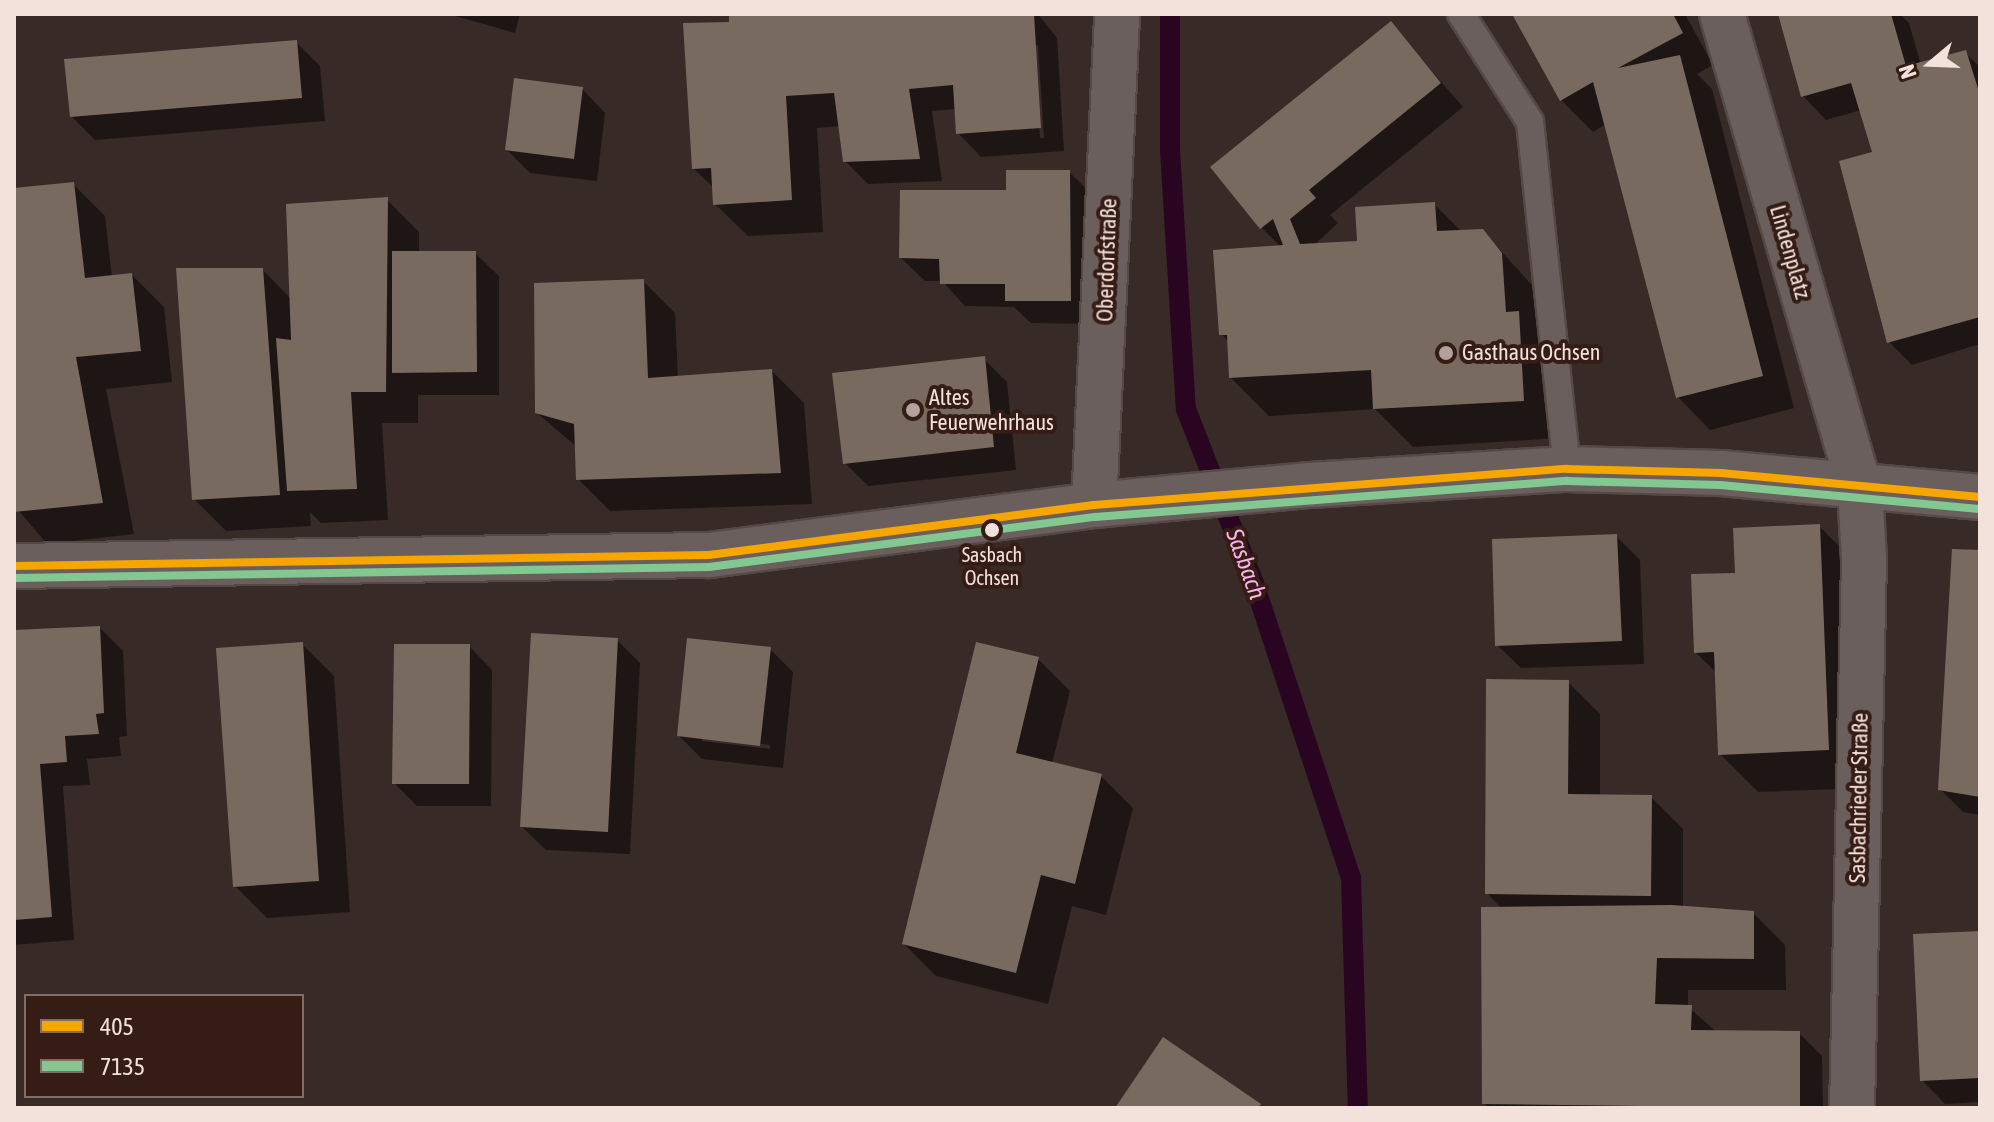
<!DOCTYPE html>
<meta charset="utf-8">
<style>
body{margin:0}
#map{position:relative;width:1994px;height:1122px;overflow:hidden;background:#382a27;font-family:"Asap Condensed",sans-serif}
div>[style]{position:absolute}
.shadow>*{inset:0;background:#0007}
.stream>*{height:20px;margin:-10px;padding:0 10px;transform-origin:10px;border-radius:10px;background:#290522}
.building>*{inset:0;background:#796a60}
.roads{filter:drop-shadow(2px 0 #554945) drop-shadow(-2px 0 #554945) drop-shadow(0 2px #554945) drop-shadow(0 -2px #554945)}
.service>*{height:26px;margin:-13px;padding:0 13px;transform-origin:13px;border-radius:13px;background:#6a5f5c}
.minor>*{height:44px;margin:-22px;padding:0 22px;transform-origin:22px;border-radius:22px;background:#6a5f5c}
.tertiary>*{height:44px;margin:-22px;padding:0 22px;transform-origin:22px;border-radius:22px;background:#6a5f5c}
.bus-1>*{height:8px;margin:-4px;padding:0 4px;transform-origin:4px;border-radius:4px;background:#f7a600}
.bus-2>*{height:8px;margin:-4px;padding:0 4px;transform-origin:4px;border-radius:4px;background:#84c891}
.dots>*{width:22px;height:22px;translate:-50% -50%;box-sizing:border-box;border:4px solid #351c15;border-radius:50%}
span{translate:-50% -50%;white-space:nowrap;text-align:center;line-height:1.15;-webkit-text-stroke:8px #351c15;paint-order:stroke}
.bus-label{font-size:20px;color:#f3e1dc}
.street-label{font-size:22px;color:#f3e1dc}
.poi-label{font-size:22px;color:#f3e1dc}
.left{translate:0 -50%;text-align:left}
.water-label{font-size:24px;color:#fbb2eb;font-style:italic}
.frame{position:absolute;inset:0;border:16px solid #f3e1dc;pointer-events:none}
.legend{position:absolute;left:24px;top:994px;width:280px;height:104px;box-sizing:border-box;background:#351c15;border:2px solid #816b65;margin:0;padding:10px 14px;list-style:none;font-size:24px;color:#f3e1dc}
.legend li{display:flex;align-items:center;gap:16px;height:40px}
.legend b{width:40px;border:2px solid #816b65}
.north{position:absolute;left:1890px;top:24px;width:80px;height:80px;-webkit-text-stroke:6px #351c15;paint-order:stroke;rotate:251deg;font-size:22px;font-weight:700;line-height:32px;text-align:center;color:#f3e1dc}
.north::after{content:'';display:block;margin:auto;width:28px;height:36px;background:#f3e1dc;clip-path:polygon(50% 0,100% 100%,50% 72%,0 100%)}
</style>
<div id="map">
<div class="shadow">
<i style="clip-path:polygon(448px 14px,520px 14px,515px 33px)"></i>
<i style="clip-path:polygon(evenodd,731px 14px,1038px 14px,1057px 38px,1064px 151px,981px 157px,958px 133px,956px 109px,932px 111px,942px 181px,868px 184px,845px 161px,840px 126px,817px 128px,823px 232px,748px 236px,715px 204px,715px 189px,694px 169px,731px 14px,1034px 45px,1038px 45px,1044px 138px,1040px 138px,1034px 45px)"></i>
<i style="clip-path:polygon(1514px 14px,1685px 14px,1713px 65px,1697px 74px,1712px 89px,1794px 408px,1710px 430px,1678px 397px,1606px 124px,1593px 132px,1561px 100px)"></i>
<i style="clip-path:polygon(1780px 14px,1900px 14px,1909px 23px,1921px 65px,1965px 53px,1980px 67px,1980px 344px,1912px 365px,1889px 342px,1874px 153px,1861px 110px,1826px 120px,1803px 96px)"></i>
<i style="clip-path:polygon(1391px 24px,1463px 107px,1330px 215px,1338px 223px,1313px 246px,1359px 243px,1434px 204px,1462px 232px,1483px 231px,1539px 293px,1561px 438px,1413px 447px,1375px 409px,1269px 416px,1231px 378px,1229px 342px,1221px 334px,1282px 248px,1262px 228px)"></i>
<i style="clip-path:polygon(297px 43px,320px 66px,325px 121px,95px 140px,72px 117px)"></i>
<i style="clip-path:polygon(582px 89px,605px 113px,597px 181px,530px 173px,507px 150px)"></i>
<i style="clip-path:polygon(1069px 172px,1093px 195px,1093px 324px,1031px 323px,1014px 307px,965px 306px,942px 281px,925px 281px,901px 258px,1008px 192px)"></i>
<i style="clip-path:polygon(73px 184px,105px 216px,112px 277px,132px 275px,164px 307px,172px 382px,106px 389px,134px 534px,47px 544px,14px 505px,14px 190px)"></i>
<i style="clip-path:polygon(387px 200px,419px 232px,419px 253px,475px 253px,499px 276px,499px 395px,418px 395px,418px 423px,382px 423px,388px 520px,321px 523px,310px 512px,311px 526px,226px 531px,194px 499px,263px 270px,291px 299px)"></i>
<i style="clip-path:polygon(643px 281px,675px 313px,678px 378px,772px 371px,804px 403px,812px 504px,610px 511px,578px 479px,577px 447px,537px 413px)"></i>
<i style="clip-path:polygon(984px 359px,1007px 382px,1016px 470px,868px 486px,845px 463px)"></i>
<i style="clip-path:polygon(1819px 526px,1857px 564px,1866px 788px,1758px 792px,1720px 754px,1717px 673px,1695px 652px,1737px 574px)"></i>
<i style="clip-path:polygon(1616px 536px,1640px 560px,1644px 664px,1521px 668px,1497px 645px)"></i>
<i style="clip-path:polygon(1980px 552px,1980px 815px,1963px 812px,1940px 789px)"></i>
<i style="clip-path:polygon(100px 628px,123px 651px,127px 736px,119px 737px,121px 756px,87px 759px,90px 785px,63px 786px,74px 940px,14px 945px,14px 632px)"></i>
<i style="clip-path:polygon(617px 640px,640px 663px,630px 854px,546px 850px,522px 827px)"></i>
<i style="clip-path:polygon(302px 644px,334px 676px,350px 912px,267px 918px,235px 886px)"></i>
<i style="clip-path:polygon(469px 646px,492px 670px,491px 806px,417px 806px,394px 783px)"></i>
<i style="clip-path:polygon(evenodd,770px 649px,793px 672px,783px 768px,702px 759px,679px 736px,770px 649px,702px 737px,770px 745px,770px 749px,702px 741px,702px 737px)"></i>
<i style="clip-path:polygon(1038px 659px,1070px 691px,1052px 764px,1101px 776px,1133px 808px,1106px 915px,1072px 906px,1048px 1004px,936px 976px,904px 944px)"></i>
<i style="clip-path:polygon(1568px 682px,1600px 714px,1600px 796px,1651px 797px,1683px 829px,1683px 908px,1753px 913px,1785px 945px,1786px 990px,1688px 990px,1688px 1007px,1717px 1032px,1799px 1033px,1822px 1056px,1823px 1108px,1489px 1108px,1484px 1103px,1502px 909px,1487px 893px)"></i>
<i style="clip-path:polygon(1980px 933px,1980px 1102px,1945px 1104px,1922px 1080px)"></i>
</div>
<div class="stream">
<i style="left:1170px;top:14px;width:136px;rotate:90deg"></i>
<i style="left:1170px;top:150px;width:259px;rotate:86.5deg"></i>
<i style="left:1186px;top:409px;width:187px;rotate:68.7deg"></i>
<i style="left:1254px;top:583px;width:311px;rotate:71.8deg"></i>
<i style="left:1351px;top:878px;width:230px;rotate:88.3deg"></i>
</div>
<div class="building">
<i style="clip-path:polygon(729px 14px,1034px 14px,1041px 128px,956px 134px,953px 85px,909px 89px,920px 159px,843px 162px,834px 93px,786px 96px,792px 200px,713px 205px,711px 168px,692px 169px,683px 23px,729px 22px)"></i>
<i style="clip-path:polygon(1512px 14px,1673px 14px,1683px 33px,1618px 68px,1680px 55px,1763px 376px,1676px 398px,1593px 82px,1560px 101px)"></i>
<i style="clip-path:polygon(1778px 14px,1891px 14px,1906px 66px,1966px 50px,1980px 95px,1980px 317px,1887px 343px,1839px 161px,1872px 152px,1851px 83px,1801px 97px)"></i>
<i style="clip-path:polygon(1391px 21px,1441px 83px,1309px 190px,1316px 198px,1290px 219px,1300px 244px,1357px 241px,1355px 207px,1435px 202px,1437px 231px,1483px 229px,1502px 253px,1506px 312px,1519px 311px,1524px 401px,1373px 409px,1371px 370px,1229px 378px,1227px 335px,1219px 335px,1213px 250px,1283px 245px,1273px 219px,1260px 229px,1210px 167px)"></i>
<i style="clip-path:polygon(297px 40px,302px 98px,70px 117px,64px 59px)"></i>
<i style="clip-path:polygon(514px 78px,583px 87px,574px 159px,505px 150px)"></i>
<i style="clip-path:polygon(1006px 170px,1070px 170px,1071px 301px,1005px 301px,1005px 284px,940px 284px,939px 259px,899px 258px,900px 190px,1006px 190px)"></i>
<i style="clip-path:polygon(74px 182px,85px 278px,132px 273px,141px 351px,76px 357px,103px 503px,14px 512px,14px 188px)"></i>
<i style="clip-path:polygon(388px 197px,386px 392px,351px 392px,357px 489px,287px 491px,276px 338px,291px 340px,286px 204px)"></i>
<i style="clip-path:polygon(392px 251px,476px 251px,477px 372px,392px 373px)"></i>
<i style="clip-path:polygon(176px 268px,263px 268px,280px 495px,192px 500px)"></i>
<i style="clip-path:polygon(644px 279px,648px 378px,772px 369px,781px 473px,576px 480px,574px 424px,535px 413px,534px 283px)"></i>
<i style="clip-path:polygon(985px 356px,994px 447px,843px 464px,832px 373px)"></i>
<i style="clip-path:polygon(1820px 524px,1829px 750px,1718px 755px,1714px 652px,1694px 653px,1691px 574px,1735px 573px,1733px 528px)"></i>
<i style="clip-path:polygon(1617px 534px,1622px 641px,1495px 646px,1492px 539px)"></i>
<i style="clip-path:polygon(1952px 549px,1980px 550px,1980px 797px,1938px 790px)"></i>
<i style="clip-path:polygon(100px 626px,104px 713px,96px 714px,99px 734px,65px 736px,67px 762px,40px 764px,52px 917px,14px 920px,14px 630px)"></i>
<i style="clip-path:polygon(531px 633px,618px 638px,608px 832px,520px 827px)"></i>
<i style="clip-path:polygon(687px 638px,771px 647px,760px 746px,677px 736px)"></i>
<i style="clip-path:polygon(303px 642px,319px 881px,233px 887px,216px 648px)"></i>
<i style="clip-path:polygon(976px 642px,1039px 657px,1016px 753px,1102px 774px,1075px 884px,1041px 875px,1016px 973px,902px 944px)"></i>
<i style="clip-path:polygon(394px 644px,470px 644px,469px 784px,392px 784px)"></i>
<i style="clip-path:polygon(1486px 679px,1569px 680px,1568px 794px,1652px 795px,1651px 896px,1485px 894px)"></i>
<i style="clip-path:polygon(1672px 905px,1754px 911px,1754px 959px,1657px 958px,1655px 1004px,1692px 1005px,1691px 1030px,1800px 1031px,1800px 1108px,1482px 1104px,1481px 907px)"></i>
<i style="clip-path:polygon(1980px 931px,1980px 1078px,1920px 1081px,1913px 934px)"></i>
<i style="clip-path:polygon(1163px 1037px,1261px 1104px,1258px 1108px,1115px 1108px)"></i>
</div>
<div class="roads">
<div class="service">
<i style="left:1461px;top:14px;width:128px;rotate:57.4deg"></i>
<i style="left:1530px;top:122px;width:349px;rotate:83.9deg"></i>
</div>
<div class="minor">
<i style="left:1722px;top:14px;width:494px;rotate:73.8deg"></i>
<i style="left:1860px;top:488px;width:72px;rotate:86.8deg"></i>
<i style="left:1864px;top:560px;width:548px;rotate:91.25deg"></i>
<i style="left:1094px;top:505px;width:492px;rotate:-87.3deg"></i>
</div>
<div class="tertiary">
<i style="left:14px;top:566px;width:695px;rotate:-0.91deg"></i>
<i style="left:709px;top:555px;width:388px;rotate:-7.4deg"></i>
<i style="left:1094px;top:505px;width:217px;rotate:-5.3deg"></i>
<i style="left:1310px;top:485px;width:257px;rotate:-3.6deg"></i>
<i style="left:1567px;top:469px;width:154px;rotate:1.5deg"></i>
<i style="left:1721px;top:473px;width:260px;rotate:5.3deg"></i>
</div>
</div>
<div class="bus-1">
<i style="left:14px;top:566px;width:695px;rotate:-0.91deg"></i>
<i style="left:709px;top:555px;width:388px;rotate:-7.4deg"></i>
<i style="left:1094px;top:505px;width:474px;rotate:-4.4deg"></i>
<i style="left:1567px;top:469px;width:154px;rotate:1.5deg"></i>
<i style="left:1721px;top:473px;width:260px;rotate:5.3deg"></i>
</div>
<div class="bus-2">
<i style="left:14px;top:578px;width:695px;rotate:-0.91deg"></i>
<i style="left:709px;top:567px;width:389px;rotate:-7.4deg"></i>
<i style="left:1095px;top:517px;width:473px;rotate:-4.4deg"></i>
<i style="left:1567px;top:481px;width:153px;rotate:1.5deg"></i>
<i style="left:1720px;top:485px;width:260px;rotate:5.3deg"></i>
</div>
<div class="dots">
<i style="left:1446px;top:353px;background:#b2a19d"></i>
<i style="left:913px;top:410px;background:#b2a19d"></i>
<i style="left:992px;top:530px;background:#f3e1dc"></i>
</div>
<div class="bus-label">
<span style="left:992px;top:566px">Sasbach<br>Ochsen</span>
</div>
<div class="street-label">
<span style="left:1790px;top:252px;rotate:74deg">Lindenplatz</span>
<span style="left:1107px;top:260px;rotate:-88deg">Oberdorfstraße</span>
<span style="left:1859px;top:798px;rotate:-89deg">Sasbachrieder Straße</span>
</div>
<div class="poi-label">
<span class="left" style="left:1462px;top:353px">Gasthaus Ochsen</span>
<span class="left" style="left:929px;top:410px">Altes<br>Feuerwehrhaus</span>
</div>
<div class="water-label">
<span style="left:1246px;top:564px;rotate:70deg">Sasbach</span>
</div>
<div class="frame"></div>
<ul class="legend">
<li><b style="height:10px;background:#f7a600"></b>405</li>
<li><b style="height:10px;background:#84c891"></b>7135</li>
</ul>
<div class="north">N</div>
</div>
